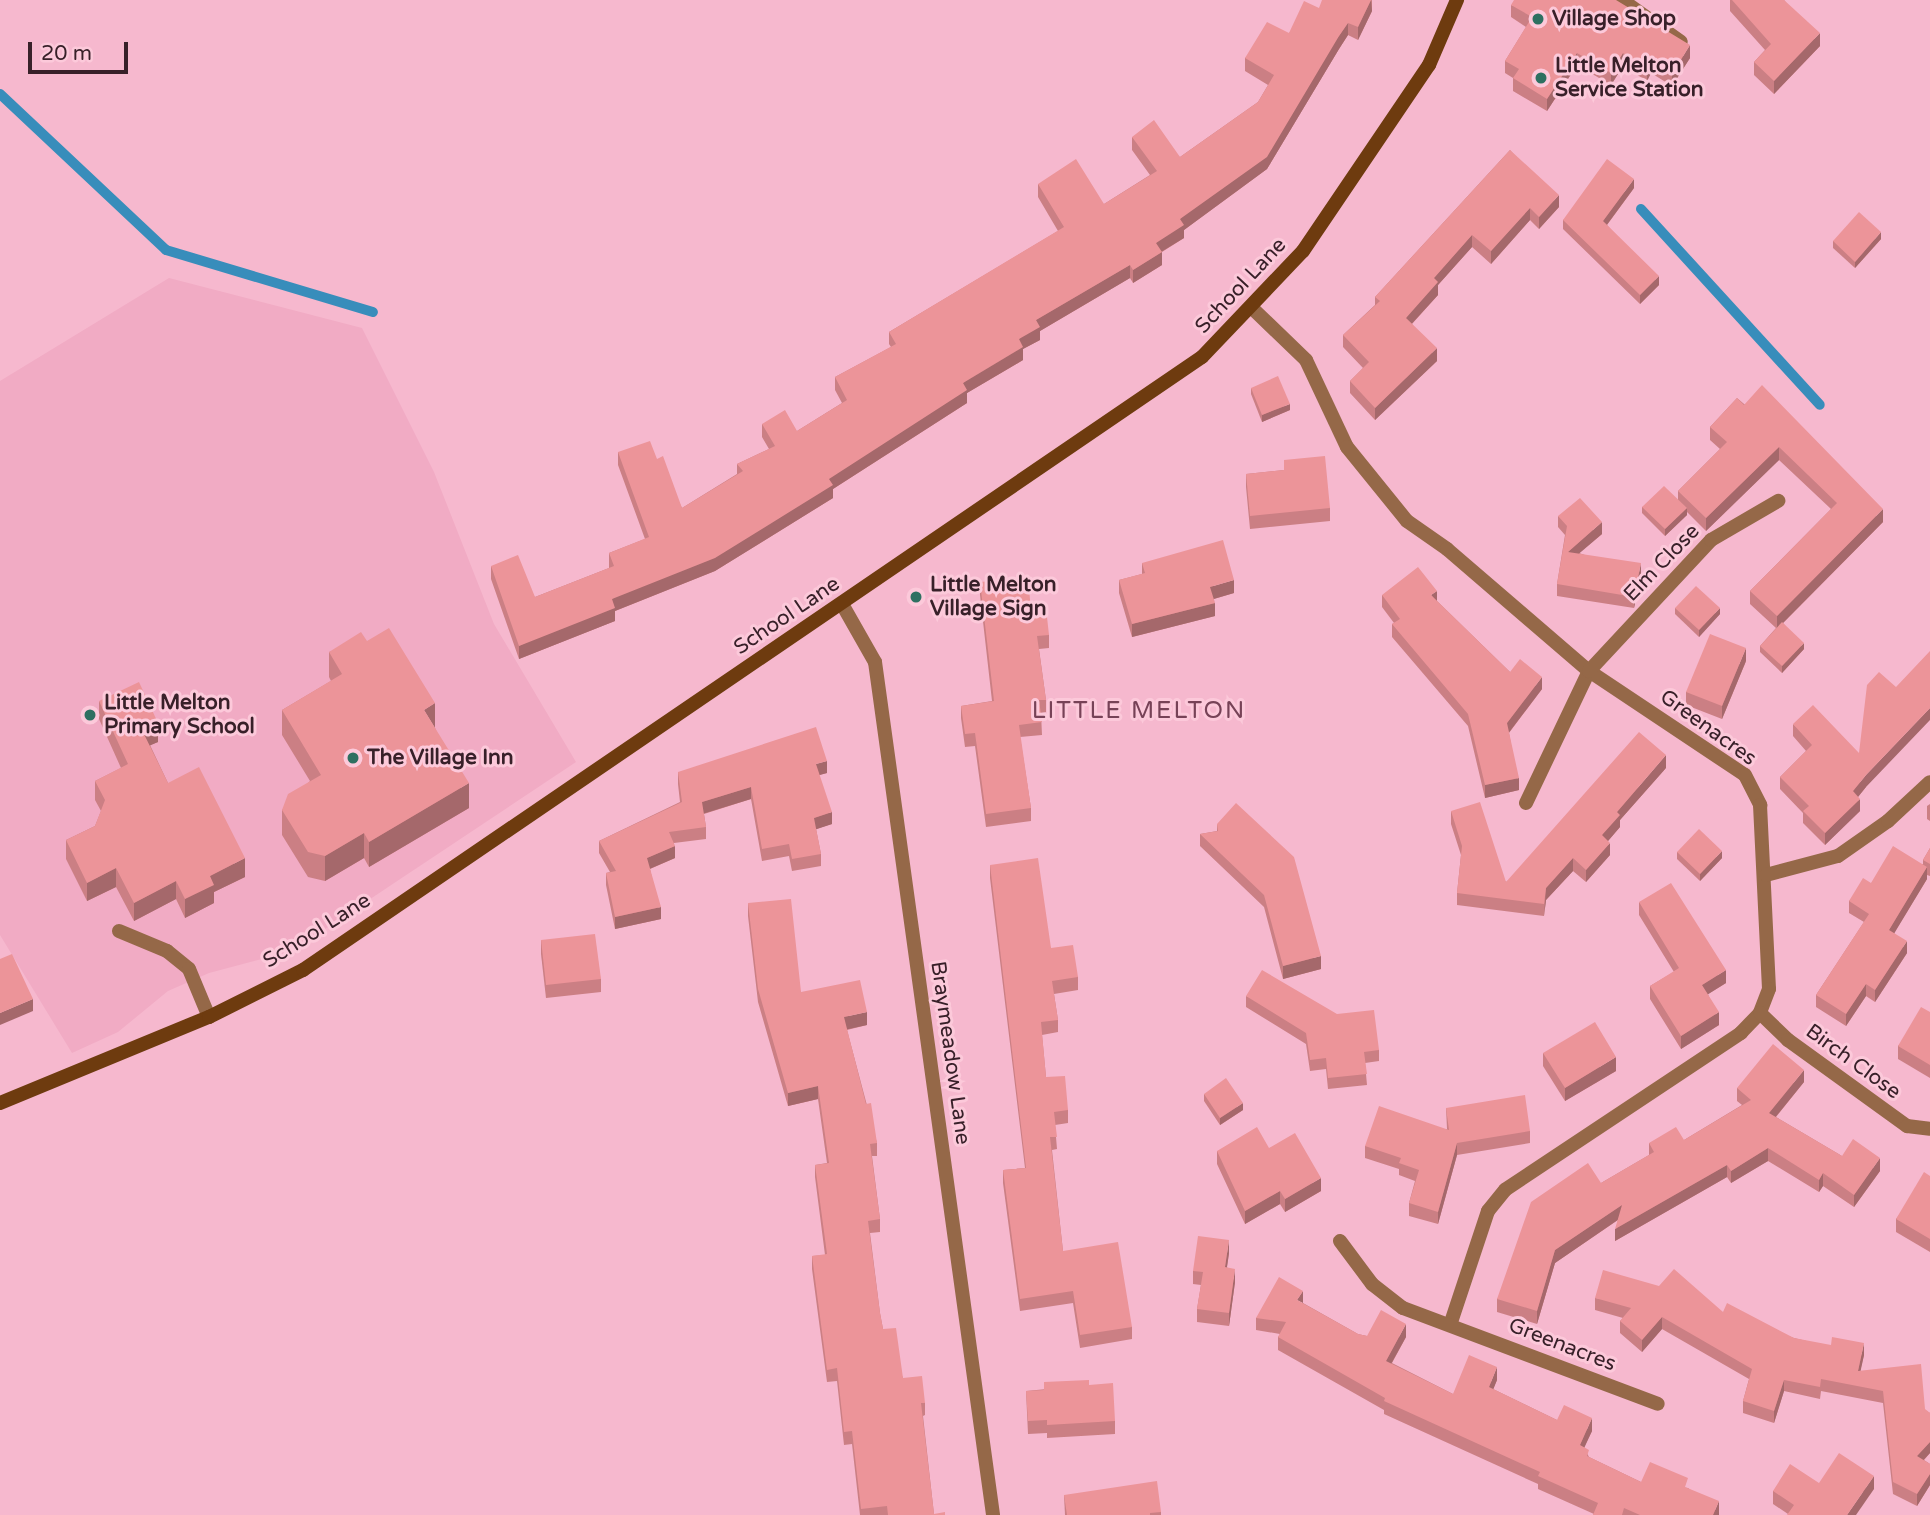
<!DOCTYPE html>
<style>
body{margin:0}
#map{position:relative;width:1930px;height:1515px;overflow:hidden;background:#f6b8ce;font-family:"Varela Round",sans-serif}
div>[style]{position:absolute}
.built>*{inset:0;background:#f1abc4}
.stream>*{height:10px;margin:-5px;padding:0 5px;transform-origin:5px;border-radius:5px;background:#388dbb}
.lane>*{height:14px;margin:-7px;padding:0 7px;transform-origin:7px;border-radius:7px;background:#956848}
.street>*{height:14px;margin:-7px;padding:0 7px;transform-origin:7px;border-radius:7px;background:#956848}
.secondary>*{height:14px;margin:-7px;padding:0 7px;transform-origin:7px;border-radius:7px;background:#6e3b0f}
.wall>*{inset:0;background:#cb7f84}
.shaded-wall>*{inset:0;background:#a5686b}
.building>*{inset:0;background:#ec9499}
.dots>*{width:19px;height:19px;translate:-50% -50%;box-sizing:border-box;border:4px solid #fcc9da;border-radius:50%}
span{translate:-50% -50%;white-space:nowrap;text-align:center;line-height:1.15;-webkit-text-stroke:6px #fcc9da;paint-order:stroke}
.poi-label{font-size:21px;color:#382029;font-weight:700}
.left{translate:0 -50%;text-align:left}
.street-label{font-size:21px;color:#382029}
.quarter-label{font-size:24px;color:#774257;letter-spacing:2px}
.scale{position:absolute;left:28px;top:42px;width:100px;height:32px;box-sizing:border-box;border:4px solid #382029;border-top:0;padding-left:9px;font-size:21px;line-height:24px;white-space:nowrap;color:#382029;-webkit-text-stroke:5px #fcc9da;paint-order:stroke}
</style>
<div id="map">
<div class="built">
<i style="clip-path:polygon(169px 278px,362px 328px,434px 472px,494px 624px,576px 762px,292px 951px,209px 973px,168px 991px,118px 1032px,72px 1053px,0 935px,0 381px)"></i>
</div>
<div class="stream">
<i style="left:0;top:94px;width:228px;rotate:43.2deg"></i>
<i style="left:166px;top:250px;width:216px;rotate:16.7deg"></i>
<i style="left:1641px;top:209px;width:265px;rotate:47.6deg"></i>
</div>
<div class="lane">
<i style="left:1526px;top:803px;width:146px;rotate:-64.5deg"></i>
<i style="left:119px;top:931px;width:52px;rotate:22.6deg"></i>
<i style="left:167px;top:951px;width:28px;rotate:39deg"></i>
<i style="left:189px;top:969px;width:52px;rotate:67.4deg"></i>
</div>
<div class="street">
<i style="left:1622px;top:0;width:72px;rotate:35.4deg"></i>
<i style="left:1252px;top:308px;width:75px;rotate:43.9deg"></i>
<i style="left:1306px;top:360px;width:96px;rotate:64.8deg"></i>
<i style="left:1347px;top:447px;width:95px;rotate:51deg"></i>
<i style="left:1407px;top:521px;width:49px;rotate:35deg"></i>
<i style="left:1447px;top:549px;width:187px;rotate:40.7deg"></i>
<i style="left:1589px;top:671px;width:187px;rotate:33.7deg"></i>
<i style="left:1745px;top:775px;width:34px;rotate:63deg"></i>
<i style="left:1760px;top:805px;width:184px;rotate:87.2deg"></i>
<i style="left:1769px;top:989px;width:26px;rotate:111deg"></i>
<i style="left:1760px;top:1013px;width:28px;rotate:134deg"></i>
<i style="left:1741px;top:1033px;width:283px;rotate:146.4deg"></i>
<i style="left:1505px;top:1190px;width:27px;rotate:129deg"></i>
<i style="left:1488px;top:1211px;width:120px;rotate:108.4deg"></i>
<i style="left:842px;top:604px;width:67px;rotate:60.4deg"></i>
<i style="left:875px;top:662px;width:861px;rotate:82.12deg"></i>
<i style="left:1589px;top:671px;width:179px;rotate:-47deg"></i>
<i style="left:1711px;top:540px;width:78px;rotate:-30.2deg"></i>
<i style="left:1766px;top:875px;width:74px;rotate:-14.8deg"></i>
<i style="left:1838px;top:856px;width:61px;rotate:-35deg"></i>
<i style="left:1888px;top:821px;width:57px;rotate:-42.9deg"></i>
<i style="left:1760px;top:1013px;width:39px;rotate:44deg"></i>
<i style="left:1788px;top:1040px;width:147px;rotate:35.9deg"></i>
<i style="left:1907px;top:1126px;width:23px;rotate:7deg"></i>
<i style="left:1340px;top:1241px;width:54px;rotate:53.3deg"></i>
<i style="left:1372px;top:1284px;width:39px;rotate:38deg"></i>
<i style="left:1403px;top:1308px;width:272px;rotate:20.6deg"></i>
</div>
<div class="secondary">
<i style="left:0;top:1103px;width:226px;rotate:-22.4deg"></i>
<i style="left:209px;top:1017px;width:105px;rotate:-26.6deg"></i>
<i style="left:303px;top:970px;width:1088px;rotate:-34.29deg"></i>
<i style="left:1202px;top:357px;width:146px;rotate:-46.4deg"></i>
<i style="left:1303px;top:251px;width:225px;rotate:-55.9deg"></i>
<i style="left:1429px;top:65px;width:71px;rotate:-66.7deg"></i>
</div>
<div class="wall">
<i style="clip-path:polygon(1372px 0,1372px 11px,1358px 40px,1348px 35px,1339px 49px,1267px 169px,1184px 230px,1184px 238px,1162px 252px,1162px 265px,1133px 283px,1130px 278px,1040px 331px,1040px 340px,1023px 349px,1023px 360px,967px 393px,967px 403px,833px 489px,833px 498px,715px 571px,615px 611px,615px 621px,519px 659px,491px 579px,491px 566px,535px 597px,609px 568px,609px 553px,645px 539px,618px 465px,618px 452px,657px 459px,682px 508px,737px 474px,737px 464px,769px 449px,762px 437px,762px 424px,797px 431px,842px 403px,835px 390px,835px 377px,891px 347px,889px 344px,889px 332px,1058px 231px,1038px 197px,1038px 184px,1104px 204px,1150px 175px,1132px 150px,1132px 137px,1180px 157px,1258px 102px,1268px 85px,1245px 71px,1245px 58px,1289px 33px,1319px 8px)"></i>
<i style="clip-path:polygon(1730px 0,1784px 0,1820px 46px,1774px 94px,1754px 75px,1754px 62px,1765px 50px,1730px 11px)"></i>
<i style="clip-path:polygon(1511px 5px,1690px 58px,1672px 86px,1651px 73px,1647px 81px,1623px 66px,1611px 85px,1577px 65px,1547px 111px,1513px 91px,1513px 78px,1505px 73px,1505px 61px,1526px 27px,1511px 17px)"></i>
<i style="clip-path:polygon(1510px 150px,1559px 207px,1539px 229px,1530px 220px,1491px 264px,1472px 247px,1438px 285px,1438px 295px,1412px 324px,1437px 361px,1375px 420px,1350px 393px,1350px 381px,1363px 368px,1343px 347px,1343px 335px,1375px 305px,1375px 297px)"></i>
<i style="clip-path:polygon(1634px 188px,1607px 225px,1659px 285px,1640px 304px,1563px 229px,1563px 220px)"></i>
<i style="clip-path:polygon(1881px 239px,1855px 268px,1833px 248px,1833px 241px)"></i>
<i style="clip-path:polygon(1251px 388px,1290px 410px,1262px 422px,1251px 394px)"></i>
<i style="clip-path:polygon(1737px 398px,1883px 522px,1783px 623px,1804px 649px,1782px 673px,1760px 652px,1760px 646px,1776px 628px,1750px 604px,1750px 591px,1831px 509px,1779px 460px,1706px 531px,1687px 512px,1687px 515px,1665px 536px,1642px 513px,1642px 507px,1678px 500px,1678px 491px,1720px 449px,1710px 440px,1710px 427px)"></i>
<i style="clip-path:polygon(1284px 460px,1330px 508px,1330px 521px,1250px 529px,1246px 487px,1246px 474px,1284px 470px)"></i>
<i style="clip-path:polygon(1558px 516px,1602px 534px,1579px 553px,1641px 574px,1634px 608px,1557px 596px,1557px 584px,1565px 535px,1558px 527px)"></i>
<i style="clip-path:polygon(1142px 563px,1234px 593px,1214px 599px,1215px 616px,1132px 637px,1119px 593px,1119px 580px,1142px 574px)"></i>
<i style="clip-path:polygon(980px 582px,1031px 610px,1049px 635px,1049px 648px,1039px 649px,1046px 700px,1046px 712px,1041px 713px,1042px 735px,1020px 737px,1031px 808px,1031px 821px,986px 827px,975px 746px,965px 747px,961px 718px,961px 706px,992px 701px,980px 595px)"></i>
<i style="clip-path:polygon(1382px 595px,1437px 601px,1510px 672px,1542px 689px,1509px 733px,1519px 790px,1485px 798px,1468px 726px,1392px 637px,1392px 624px,1394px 623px,1382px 607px)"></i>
<i style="clip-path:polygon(1675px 608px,1720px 614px,1699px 637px,1675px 614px)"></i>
<i style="clip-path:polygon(367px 641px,435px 728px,469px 808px,369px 867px,364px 858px,325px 881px,308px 877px,282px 835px,282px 810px,310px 781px,282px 735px,282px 710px,331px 681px,329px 677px,329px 652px)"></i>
<i style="clip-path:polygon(1746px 661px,1722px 719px,1686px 705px,1686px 692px)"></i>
<i style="clip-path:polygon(99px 701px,158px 742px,150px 745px,168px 783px,245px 877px,214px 892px,214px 903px,185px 918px,176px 899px,134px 921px,116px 887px,87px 901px,66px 859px,66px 840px,95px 826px,101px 811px,95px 800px,95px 781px,121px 768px,99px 719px)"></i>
<i style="clip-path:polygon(1793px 724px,1866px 787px,1858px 797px,1860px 811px,1825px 845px,1803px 823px,1803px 813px,1780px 789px,1780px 777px,1806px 751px,1793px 736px)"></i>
<i style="clip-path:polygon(1666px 768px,1620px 820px,1620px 827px,1608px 841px,1610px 855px,1586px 882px,1573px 871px,1546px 900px,1544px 916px,1457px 905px,1457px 893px,1461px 855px,1451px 824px,1451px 811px,1506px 882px)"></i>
<i style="clip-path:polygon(678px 772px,827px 773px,819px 775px,832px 824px,816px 829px,821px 854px,821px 866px,792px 871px,789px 856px,762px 861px,751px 799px,704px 814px,706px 827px,706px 839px,674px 843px,675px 858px,650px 869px,661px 919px,615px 929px,606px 885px,606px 873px,610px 872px,599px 853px,599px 841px,680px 802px,678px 784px)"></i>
<i style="clip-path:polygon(1930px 804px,1930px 821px,1927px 819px,1927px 806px)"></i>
<i style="clip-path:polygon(1217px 824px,1321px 969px,1283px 979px,1264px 907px,1200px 846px,1200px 834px,1217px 831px)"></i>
<i style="clip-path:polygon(1930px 848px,1930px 876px,1927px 875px,1927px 879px,1894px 933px,1907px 953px,1875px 1002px,1866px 996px,1846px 1026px,1816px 1007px,1816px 995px,1864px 922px,1849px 913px,1849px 901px,1871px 883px,1923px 864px,1923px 860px)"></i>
<i style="clip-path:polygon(1677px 852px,1722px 858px,1700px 881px,1677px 859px)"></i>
<i style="clip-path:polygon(990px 865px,1051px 948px,1078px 977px,1078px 990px,1054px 994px,1058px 1020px,1058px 1032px,1042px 1035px,1046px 1077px,1068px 1110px,1068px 1123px,1055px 1125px,1057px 1149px,1052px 1150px,1063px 1251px,1132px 1327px,1132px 1339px,1080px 1348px,1073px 1303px,1020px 1311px,1003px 1183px,1003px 1170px,1025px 1168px,990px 878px)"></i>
<i style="clip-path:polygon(1639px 902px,1726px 983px,1708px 994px,1719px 1025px,1681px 1049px,1650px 999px,1650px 986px,1674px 972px,1639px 915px)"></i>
<i style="clip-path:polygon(748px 903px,801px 992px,867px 1025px,847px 1030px,877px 1143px,877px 1156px,872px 1156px,880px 1219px,880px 1232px,870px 1233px,880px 1313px,883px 1329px,903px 1378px,925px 1403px,925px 1415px,923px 1416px,934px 1514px,945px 1515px,860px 1515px,852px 1444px,844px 1445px,837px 1381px,827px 1382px,812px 1269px,812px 1256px,825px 1255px,815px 1177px,815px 1165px,827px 1163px,818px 1099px,788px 1106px,758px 1002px,748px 916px)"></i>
<i style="clip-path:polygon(541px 940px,601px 979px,601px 992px,546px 998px,541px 954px)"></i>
<i style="clip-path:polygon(1246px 996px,1379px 1050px,1379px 1061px,1365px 1063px,1367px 1085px,1328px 1089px,1326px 1069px,1310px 1071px,1306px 1044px,1246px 1007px)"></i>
<i style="clip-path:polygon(1930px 1012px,1930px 1078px,1898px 1059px,1898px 1046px)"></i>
<i style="clip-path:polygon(1543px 1053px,1616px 1071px,1565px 1101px,1543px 1066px)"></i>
<i style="clip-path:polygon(1804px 1082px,1776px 1117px,1842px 1156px,1880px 1171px,1854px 1207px,1823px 1186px,1819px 1192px,1768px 1161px,1731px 1183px,1727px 1177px,1615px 1241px,1618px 1220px,1555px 1263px,1537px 1324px,1497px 1312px,1497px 1299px,1601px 1183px,1649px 1155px,1649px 1143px,1684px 1140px,1742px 1105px,1737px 1101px,1737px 1088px)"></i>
<i style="clip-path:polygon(1204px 1094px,1243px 1110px,1220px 1125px,1204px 1101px)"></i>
<i style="clip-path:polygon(1446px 1108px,1530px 1131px,1530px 1143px,1457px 1155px,1438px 1224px,1409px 1216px,1409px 1203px,1415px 1181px,1399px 1175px,1399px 1169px,1365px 1158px,1365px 1146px,1447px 1129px)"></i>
<i style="clip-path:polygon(1269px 1148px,1321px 1191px,1285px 1212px,1280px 1204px,1245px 1224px,1217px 1164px,1217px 1151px)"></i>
<i style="clip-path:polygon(1930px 1176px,1930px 1252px,1896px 1232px,1896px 1219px)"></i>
<i style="clip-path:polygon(1229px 1253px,1227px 1267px,1235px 1282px,1229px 1326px,1197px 1322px,1197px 1309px,1201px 1285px,1193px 1284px,1193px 1271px)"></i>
<i style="clip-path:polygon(1595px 1298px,1723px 1312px,1794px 1338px,1864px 1355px,1860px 1371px,1930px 1413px,1930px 1453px,1924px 1460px,1930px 1464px,1930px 1485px,1917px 1506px,1893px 1494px,1883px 1403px,1821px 1391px,1820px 1399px,1784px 1391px,1774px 1423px,1743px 1413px,1743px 1401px,1749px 1379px,1662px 1329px,1642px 1352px,1620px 1333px,1620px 1321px,1623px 1318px,1595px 1310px)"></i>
<i style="clip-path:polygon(1303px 1303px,1358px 1334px,1367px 1336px,1406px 1337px,1392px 1363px,1453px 1394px,1497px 1380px,1493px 1389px,1557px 1420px,1592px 1431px,1584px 1447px,1589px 1457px,1641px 1482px,1688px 1488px,1719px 1513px,1719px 1515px,1593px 1515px,1594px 1514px,1538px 1489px,1538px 1484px,1384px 1414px,1384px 1410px,1278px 1350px,1278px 1337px,1280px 1334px,1256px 1330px,1256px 1318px)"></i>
<i style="clip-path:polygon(1089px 1385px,1115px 1421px,1115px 1434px,1047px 1438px,1047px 1433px,1028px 1434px,1026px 1391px)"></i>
<i style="clip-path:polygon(1819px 1483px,1874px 1489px,1788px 1514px,1773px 1504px,1773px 1491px)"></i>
<i style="clip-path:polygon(1064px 1495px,1161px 1512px,1161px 1515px,1065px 1515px)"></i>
</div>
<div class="shaded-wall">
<i style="clip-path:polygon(1371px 0,1372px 11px,1358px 40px,1358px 27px)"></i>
<i style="clip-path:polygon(1348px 23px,1348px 35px,1339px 49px,1267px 169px,1184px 230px,1184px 238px,1156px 255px,1156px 243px,1180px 219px,1339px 36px)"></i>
<i style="clip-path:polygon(1820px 33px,1820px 46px,1774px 94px,1774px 81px)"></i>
<i style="clip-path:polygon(1690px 45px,1690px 58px,1672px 86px,1672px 74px)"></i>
<i style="clip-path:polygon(1577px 53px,1577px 65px,1547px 111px,1547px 99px)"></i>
<i style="clip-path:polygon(1623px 53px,1623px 66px,1611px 85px,1611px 73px)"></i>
<i style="clip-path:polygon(1651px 61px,1651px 73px,1647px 81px,1647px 68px)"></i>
<i style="clip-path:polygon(1634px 179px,1634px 188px,1603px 230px,1603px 221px)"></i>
<i style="clip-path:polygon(1559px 195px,1559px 207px,1539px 229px,1539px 217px)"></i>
<i style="clip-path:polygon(1530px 208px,1530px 220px,1491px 264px,1491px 251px)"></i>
<i style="clip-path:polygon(1881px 232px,1881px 239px,1855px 268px,1855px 262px)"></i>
<i style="clip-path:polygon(1472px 235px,1472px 247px,1438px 285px,1438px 295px,1406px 330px,1406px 318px,1434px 278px)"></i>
<i style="clip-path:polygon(1162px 252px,1162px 265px,1133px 283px,1133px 270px)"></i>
<i style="clip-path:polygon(1130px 265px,1130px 278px,1040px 331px,1040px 340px,1023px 349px,1023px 360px,967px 393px,967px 403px,833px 489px,833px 498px,715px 571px,615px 611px,615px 621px,519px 659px,519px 646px,612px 599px,963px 383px,1019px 339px,1036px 320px)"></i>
<i style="clip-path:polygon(1659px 276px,1659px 285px,1640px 304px,1640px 295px)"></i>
<i style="clip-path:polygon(1437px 348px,1437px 361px,1375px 420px,1375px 408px)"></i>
<i style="clip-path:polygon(1290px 404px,1290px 410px,1262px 422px,1262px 415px)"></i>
<i style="clip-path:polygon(1779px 447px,1779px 460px,1706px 531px,1706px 518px)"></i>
<i style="clip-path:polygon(1687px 508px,1687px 515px,1665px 536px,1665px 529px)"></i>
<i style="clip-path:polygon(1883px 509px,1883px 522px,1777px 629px,1777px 616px)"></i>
<i style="clip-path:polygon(1602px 522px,1602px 534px,1568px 563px,1568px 552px)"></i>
<i style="clip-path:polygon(1641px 563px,1641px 574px,1634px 608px,1634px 597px)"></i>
<i style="clip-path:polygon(1234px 580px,1234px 593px,1210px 600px,1210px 587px)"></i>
<i style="clip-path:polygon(1437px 591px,1437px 603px,1431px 595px)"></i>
<i style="clip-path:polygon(1215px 603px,1215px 616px,1132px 637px,1132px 624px)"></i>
<i style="clip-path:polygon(1720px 608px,1720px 614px,1699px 637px,1699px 630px)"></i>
<i style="clip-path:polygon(1804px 643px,1804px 649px,1782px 673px,1782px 666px)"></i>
<i style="clip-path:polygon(1746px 648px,1746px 661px,1722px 719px,1722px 706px)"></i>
<i style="clip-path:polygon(1542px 677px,1542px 689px,1507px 735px,1507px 723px)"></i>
<i style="clip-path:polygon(435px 703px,435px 728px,424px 710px)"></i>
<i style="clip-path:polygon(1930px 708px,1930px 720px,1866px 787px,1853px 803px,1853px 791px,1866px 775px)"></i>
<i style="clip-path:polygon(158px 723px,158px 742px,142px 749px,142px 730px)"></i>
<i style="clip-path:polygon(1666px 755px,1666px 768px,1620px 820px,1620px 827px,1602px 848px,1602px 835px,1617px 812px)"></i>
<i style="clip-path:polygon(827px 761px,827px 773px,816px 776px,816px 764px)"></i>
<i style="clip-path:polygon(1519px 778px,1519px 790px,1485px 798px,1485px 785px)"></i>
<i style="clip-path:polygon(469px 783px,469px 808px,369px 867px,369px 842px)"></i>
<i style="clip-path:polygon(751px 787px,751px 799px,702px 814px,702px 802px)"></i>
<i style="clip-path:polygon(1860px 799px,1860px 811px,1825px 845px,1825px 833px)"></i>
<i style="clip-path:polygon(832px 812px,832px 824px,814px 830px,814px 818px)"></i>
<i style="clip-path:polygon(364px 833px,364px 858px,325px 881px,325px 856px)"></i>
<i style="clip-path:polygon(1610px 843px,1610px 855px,1586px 882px,1586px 870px)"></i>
<i style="clip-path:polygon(675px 846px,675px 858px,647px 870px,647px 858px)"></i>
<i style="clip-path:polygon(1722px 851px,1722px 858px,1700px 881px,1700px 874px)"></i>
<i style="clip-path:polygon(245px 858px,245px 877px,214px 892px,214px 903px,185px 918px,185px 899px,210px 876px)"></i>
<i style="clip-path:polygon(1573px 858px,1573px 871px,1546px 900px,1544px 916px,1546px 888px)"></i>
<i style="clip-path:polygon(1927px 867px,1927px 879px,1889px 942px,1889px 930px)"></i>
<i style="clip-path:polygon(116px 868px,116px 887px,87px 901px,87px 883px)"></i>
<i style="clip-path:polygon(176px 881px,176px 899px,134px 921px,134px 903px)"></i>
<i style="clip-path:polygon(661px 907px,661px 919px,615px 929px,615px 917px)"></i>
<i style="clip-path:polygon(1907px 941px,1907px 953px,1875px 1002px,1875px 990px)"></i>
<i style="clip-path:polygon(1321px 956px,1321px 969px,1283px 979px,1283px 966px)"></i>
<i style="clip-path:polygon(1726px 970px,1726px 983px,1702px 998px,1702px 985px)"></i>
<i style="clip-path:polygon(1866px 984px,1866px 996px,1846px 1026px,1846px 1014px)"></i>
<i style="clip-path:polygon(33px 999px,33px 1011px,0 1025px,0 1013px)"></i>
<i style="clip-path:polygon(867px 1012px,867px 1025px,844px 1030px,844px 1017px)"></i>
<i style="clip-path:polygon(1719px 1012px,1719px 1025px,1681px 1049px,1681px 1036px)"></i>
<i style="clip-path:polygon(1616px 1057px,1616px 1071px,1565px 1101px,1565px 1088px)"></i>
<i style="clip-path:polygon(1804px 1070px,1804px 1082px,1769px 1125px,1769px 1113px)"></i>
<i style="clip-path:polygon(818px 1086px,818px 1099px,788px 1106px,788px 1093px)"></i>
<i style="clip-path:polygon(1243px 1103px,1243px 1110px,1220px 1125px,1220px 1118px)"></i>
<i style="clip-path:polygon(1457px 1143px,1457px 1155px,1438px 1224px,1438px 1212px)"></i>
<i style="clip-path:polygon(1768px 1148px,1768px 1161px,1731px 1183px,1731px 1171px)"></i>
<i style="clip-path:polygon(1880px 1158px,1880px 1171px,1854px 1207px,1854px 1195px)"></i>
<i style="clip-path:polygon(1727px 1165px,1727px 1177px,1615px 1241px,1615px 1229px)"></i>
<i style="clip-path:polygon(1823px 1173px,1823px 1186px,1819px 1192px,1819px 1180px)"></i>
<i style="clip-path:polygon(1321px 1178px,1321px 1191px,1285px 1212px,1285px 1199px)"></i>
<i style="clip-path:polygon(1280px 1191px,1280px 1204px,1245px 1224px,1245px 1211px)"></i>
<i style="clip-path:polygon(1622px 1205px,1622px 1217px,1555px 1263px,1537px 1324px,1537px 1311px,1555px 1250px)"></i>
<i style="clip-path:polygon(1229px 1240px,1229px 1253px,1225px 1280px,1225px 1267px)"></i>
<i style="clip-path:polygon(1235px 1269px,1235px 1282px,1229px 1326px,1229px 1313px)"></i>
<i style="clip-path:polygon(1303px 1291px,1303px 1303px,1297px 1300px)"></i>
<i style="clip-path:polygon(1662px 1317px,1662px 1329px,1642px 1352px,1642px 1340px)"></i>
<i style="clip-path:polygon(1406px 1324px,1406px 1337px,1386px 1373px,1386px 1361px)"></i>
<i style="clip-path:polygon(1864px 1343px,1864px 1355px,1858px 1383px,1858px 1371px)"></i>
<i style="clip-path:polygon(1497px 1367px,1497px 1380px,1489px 1400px,1489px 1387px)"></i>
<i style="clip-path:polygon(1784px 1380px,1784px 1391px,1774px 1423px,1774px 1411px)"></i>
<i style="clip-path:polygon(1592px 1418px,1592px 1431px,1580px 1457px,1580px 1445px)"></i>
<i style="clip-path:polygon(1930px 1442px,1930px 1453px,1917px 1467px,1917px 1456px)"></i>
<i style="clip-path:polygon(1930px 1474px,1930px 1485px,1917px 1506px,1917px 1494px)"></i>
<i style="clip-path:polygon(1874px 1476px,1874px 1489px,1856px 1515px,1847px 1515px)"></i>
<i style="clip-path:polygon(1719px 1501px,1719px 1515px,1713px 1515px)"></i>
</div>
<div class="building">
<i style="clip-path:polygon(1322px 0,1371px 0,1358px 27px,1348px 23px,1339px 36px,1267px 157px,1180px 219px,1184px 225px,1156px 243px,1162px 252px,1133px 270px,1130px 265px,1036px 320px,1040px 327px,1019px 339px,1023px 347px,963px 383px,967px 390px,829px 479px,833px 485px,715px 558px,612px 599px,615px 608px,519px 646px,491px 566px,518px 555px,535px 597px,614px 566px,609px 553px,649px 537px,618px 452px,650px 441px,657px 459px,663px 456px,682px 508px,743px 471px,737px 464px,775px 446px,762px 424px,785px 410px,797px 431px,847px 400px,835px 377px,896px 344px,889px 332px,1064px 227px,1038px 184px,1076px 159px,1104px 204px,1157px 171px,1132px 137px,1154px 120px,1180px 157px,1258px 102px,1274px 75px,1245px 58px,1267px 22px,1289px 33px,1304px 1px,1319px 8px)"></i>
<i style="clip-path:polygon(1514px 0,1616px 0,1690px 45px,1672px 74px,1651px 61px,1647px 68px,1623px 53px,1611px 73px,1577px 53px,1547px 99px,1513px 78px,1519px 69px,1505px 61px,1532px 17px,1511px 5px)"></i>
<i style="clip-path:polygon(1732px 0,1784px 0,1820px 33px,1774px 81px,1754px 62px,1771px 44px)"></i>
<i style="clip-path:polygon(1510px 150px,1559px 195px,1539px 217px,1530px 208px,1491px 251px,1472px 235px,1434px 278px,1438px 282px,1406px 318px,1437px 348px,1375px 408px,1350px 381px,1369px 362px,1343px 335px,1380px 301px,1375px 297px)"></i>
<i style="clip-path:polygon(1607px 159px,1634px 179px,1603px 221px,1659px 276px,1640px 295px,1563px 220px)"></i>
<i style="clip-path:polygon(1859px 212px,1881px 232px,1855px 262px,1833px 241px)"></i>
<i style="clip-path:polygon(1278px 376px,1290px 404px,1262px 415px,1251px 388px)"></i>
<i style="clip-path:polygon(1762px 385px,1883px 509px,1777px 616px,1750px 591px,1837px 503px,1779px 447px,1706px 518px,1678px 491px,1727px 442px,1710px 427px,1737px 398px,1744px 405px)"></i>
<i style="clip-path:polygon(1325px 456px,1330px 508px,1250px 516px,1246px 474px,1284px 470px,1284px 460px)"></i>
<i style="clip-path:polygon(1664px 486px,1687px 508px,1665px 529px,1642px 507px)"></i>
<i style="clip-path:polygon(1580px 498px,1602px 522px,1568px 552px,1641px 563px,1634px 597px,1557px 584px,1567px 526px,1558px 516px)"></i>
<i style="clip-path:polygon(1223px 540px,1234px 580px,1210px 587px,1215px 603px,1132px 624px,1119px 580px,1145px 573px,1142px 563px)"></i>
<i style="clip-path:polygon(1418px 567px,1437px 591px,1431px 595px,1510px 672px,1520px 659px,1542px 677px,1507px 723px,1519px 778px,1485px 785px,1468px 714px,1392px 624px,1400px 619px,1382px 595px)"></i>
<i style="clip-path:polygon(1028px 578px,1031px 610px,1046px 608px,1049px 635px,1037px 636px,1046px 700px,1039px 700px,1042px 722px,1019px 725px,1031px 808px,986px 814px,975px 733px,965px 734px,961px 706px,994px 701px,980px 582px)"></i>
<i style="clip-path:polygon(1696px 586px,1720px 608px,1699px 630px,1675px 608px)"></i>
<i style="clip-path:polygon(1782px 622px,1804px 643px,1782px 666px,1760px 646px)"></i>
<i style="clip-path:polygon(389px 628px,435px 703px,424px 710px,469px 783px,369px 842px,364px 833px,325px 856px,308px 852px,282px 810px,288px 794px,321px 775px,282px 710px,342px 674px,329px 652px,361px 632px,367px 641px)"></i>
<i style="clip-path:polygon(1710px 634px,1746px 648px,1722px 706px,1686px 692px)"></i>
<i style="clip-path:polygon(1930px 651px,1930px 708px,1866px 775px,1853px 791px,1860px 799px,1825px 833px,1803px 811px,1809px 806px,1780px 777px,1812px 745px,1793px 724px,1813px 705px,1859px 753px,1867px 685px,1879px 672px,1896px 687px)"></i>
<i style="clip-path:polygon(139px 682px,158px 723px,142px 730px,168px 783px,199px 767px,245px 858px,210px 876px,214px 885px,185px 899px,176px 881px,134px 903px,116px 868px,87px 883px,66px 840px,95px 826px,105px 800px,95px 781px,128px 764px,99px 701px)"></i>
<i style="clip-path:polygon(816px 727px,827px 761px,816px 764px,832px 812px,814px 818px,821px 854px,792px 859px,789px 844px,762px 849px,751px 787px,702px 802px,706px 827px,669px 832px,675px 846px,647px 858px,661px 907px,615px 917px,606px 873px,616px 871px,599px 841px,682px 802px,678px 772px)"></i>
<i style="clip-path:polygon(1639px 732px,1666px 755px,1617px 812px,1620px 815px,1602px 835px,1610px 843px,1586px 870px,1573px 858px,1546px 888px,1544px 904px,1457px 893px,1462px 846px,1451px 811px,1480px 802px,1506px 882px)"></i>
<i style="clip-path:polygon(1236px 803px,1294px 857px,1321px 956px,1283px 966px,1264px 895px,1200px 834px,1218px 831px,1217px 824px)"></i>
<i style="clip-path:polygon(1699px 829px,1722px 851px,1700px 874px,1677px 852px)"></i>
<i style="clip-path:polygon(1893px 846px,1927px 867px,1889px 930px,1907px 941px,1875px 990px,1866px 984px,1846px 1014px,1816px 995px,1869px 914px,1849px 901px,1863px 878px,1871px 883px)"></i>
<i style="clip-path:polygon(1930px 848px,1930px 864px,1923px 860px)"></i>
<i style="clip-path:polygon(1038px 858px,1051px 948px,1073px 945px,1078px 977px,1052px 981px,1058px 1020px,1041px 1022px,1046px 1077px,1065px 1076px,1068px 1110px,1054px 1112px,1057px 1137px,1050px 1137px,1063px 1251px,1118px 1242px,1132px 1327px,1080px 1335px,1073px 1291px,1020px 1299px,1003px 1170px,1026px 1168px,990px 865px)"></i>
<i style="clip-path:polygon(1671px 883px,1726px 970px,1702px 985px,1719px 1012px,1681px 1036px,1650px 986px,1679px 968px,1639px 902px)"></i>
<i style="clip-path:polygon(791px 899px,801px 992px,860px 980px,867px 1012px,844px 1017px,866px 1104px,871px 1103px,877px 1143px,870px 1144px,880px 1219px,868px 1221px,880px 1313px,883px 1329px,896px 1328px,903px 1378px,922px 1376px,925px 1403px,921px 1403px,934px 1514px,945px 1512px,945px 1515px,888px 1515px,887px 1506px,861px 1509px,852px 1431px,844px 1432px,837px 1368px,827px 1370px,812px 1256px,827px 1254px,815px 1165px,829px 1163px,818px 1086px,788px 1093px,758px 989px,748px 903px)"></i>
<i style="clip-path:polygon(595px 934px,601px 979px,546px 985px,541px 940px)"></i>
<i style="clip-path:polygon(12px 954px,33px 999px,0 1013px,0 959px)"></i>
<i style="clip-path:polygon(1262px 970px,1337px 1014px,1374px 1010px,1379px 1050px,1364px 1052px,1367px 1074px,1328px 1078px,1326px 1058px,1310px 1060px,1306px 1033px,1246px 996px)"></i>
<i style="clip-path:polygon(1921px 1007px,1930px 1012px,1930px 1065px,1898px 1046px)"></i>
<i style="clip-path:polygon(1595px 1022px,1616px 1057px,1565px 1088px,1543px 1053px)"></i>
<i style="clip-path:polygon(1773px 1044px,1804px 1070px,1769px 1113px,1842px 1156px,1853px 1139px,1880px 1158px,1854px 1195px,1823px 1173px,1819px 1180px,1768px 1148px,1731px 1171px,1727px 1165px,1615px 1229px,1622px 1205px,1555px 1250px,1537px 1311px,1497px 1299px,1531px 1202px,1588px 1163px,1601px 1183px,1654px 1152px,1649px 1143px,1676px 1127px,1684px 1140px,1751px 1100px,1737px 1088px)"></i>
<i style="clip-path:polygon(1226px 1078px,1243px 1103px,1220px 1118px,1204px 1094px)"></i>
<i style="clip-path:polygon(1525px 1095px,1530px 1131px,1457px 1143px,1438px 1212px,1409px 1203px,1419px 1170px,1399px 1163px,1401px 1158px,1365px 1146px,1379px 1106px,1449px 1130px,1446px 1108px)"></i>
<i style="clip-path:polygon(1257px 1127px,1269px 1148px,1295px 1133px,1321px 1178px,1285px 1199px,1280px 1191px,1245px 1211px,1217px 1151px)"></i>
<i style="clip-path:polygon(1924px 1172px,1930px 1176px,1930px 1239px,1896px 1219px)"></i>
<i style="clip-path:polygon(1198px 1236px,1229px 1240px,1225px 1267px,1235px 1269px,1229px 1313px,1197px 1309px,1203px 1272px,1193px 1271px)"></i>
<i style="clip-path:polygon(1674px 1269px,1723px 1312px,1727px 1303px,1794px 1338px,1831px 1345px,1832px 1337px,1864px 1343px,1858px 1371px,1921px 1364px,1925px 1409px,1930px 1413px,1930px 1442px,1917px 1456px,1930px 1464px,1930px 1474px,1917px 1494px,1893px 1482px,1883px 1391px,1821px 1379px,1820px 1387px,1784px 1380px,1774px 1411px,1743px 1401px,1752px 1369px,1662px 1317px,1642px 1340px,1620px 1321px,1631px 1308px,1595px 1298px,1603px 1270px,1659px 1286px)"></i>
<i style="clip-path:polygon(1279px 1277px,1303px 1291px,1297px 1300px,1358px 1334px,1367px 1336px,1381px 1310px,1406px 1324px,1386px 1361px,1453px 1394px,1469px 1355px,1497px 1367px,1489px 1387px,1557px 1420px,1564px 1405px,1592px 1418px,1580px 1445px,1589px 1450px,1587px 1456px,1641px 1482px,1650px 1462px,1688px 1478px,1685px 1487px,1719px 1501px,1713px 1515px,1640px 1515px,1624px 1508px,1622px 1515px,1593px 1515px,1598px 1503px,1538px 1476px,1540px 1472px,1384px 1401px,1385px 1398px,1278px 1337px,1286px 1322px,1256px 1318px)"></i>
<i style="clip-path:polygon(1089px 1380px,1089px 1385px,1113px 1383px,1115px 1421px,1047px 1425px,1047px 1420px,1028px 1421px,1026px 1391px,1044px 1390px,1044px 1382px)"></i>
<i style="clip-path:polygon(1839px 1453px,1874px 1476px,1847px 1515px,1787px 1515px,1794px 1505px,1773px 1491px,1790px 1464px,1819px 1483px)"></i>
<i style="clip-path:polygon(1157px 1481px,1161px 1512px,1150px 1513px,1150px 1515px,1067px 1515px,1064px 1495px)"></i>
</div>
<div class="dots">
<i style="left:1538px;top:19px;background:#2e7061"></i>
<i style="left:1541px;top:78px;background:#2e7061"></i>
<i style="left:916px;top:597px;background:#2e7061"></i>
<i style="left:90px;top:715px;background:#2e7061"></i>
<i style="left:353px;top:758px;background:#2e7061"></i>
</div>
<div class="poi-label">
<span class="left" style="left:1552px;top:19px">Village Shop</span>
<span class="left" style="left:1555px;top:78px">Little Melton<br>Service Station</span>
<span class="left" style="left:930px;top:597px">Little Melton<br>Village Sign</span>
<span class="left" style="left:104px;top:715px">Little Melton<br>Primary School</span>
<span class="left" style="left:367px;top:758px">The Village Inn</span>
</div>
<div class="street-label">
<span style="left:1241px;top:286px;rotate:-47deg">School Lane</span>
<span style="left:1662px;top:563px;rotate:-46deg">Elm Close</span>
<span style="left:787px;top:616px;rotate:-34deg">School Lane</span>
<span style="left:1708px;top:728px;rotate:36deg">Greenacres</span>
<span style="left:317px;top:931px;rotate:-32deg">School Lane</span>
<span style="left:950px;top:1053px;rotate:82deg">Braymeadow Lane</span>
<span style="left:1853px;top:1062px;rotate:36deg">Birch Close</span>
<span style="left:1562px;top:1345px;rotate:21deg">Greenacres</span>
</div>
<div class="quarter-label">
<span style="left:1139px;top:711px">LITTLE MELTON</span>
</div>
<div class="scale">20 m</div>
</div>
